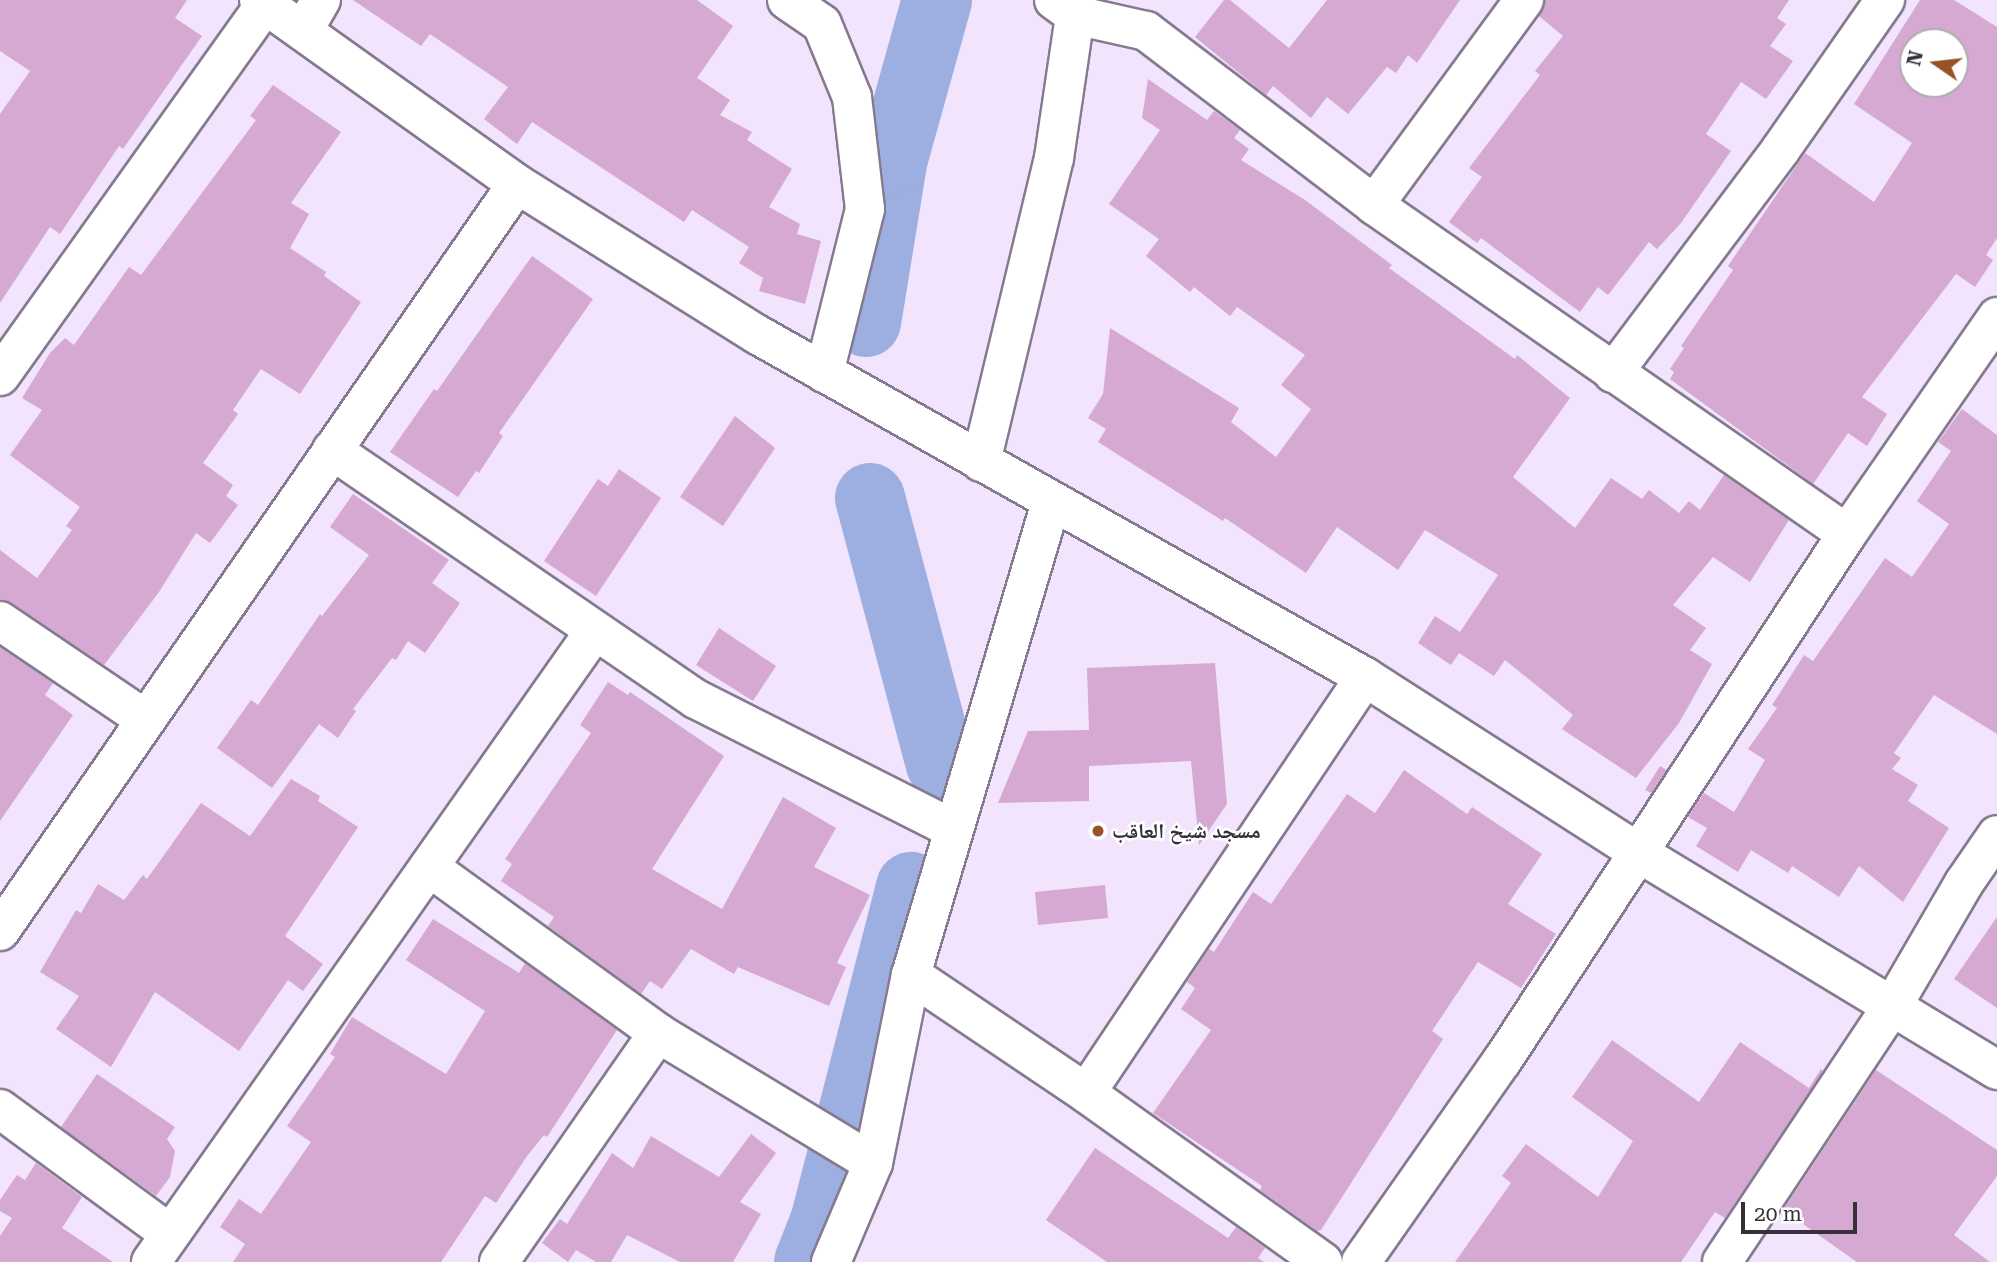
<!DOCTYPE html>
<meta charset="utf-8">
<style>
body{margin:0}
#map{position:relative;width:1997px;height:1262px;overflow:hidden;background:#f1e4fc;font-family:"Roboto Serif","Noto Naskh Arabic",serif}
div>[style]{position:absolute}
.river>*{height:70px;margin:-35px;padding:0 35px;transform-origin:35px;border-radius:35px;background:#9dafe1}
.building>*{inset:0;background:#d5a9d1}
.roads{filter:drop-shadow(2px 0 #857a8f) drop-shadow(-2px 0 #857a8f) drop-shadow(0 2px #857a8f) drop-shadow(0 -2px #857a8f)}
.minor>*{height:38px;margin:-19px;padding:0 19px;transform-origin:19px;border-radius:19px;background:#fff}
.dots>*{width:19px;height:19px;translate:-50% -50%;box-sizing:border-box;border:4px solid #fff;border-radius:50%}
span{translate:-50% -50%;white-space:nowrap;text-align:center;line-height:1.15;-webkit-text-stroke:5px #fff;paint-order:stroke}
.poi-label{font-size:21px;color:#35303a;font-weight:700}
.left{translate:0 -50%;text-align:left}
.north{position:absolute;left:1899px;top:28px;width:70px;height:70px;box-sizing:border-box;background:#fff;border:2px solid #aeacb0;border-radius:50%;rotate:284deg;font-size:19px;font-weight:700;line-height:28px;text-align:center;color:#35303a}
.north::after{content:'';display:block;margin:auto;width:24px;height:32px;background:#975227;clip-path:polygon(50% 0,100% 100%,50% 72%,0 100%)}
.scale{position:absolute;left:1741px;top:1202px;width:116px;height:32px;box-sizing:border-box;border:4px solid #35303a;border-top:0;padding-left:9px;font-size:21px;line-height:24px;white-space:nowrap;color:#35303a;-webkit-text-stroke:5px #fff;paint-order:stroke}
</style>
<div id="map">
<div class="river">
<i style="left:866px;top:322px;width:166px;rotate:-80.7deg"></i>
<i style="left:893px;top:158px;width:164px;rotate:-74.4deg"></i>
<i style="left:870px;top:498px;width:275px;rotate:75.1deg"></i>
<i style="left:809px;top:1262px;width:43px;rotate:-68.2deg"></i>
<i style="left:825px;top:1222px;width:346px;rotate:-75.6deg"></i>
</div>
<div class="building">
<i style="clip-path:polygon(0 0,187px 0,175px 18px,202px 36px,123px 149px,119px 146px,60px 234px,50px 227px,0 303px,0 114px,30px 71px,0 51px)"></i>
<i style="clip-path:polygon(353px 0,697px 0,733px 26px,697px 78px,730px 100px,720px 115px,752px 132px,747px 140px,792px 169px,769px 207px,800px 224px,797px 234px,821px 241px,805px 304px,759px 291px,763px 278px,739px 263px,749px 247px,692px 210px,684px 222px,532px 122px,517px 144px,484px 119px,508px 87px,430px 34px,421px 46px)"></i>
<i style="clip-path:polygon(1224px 0,1230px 0,1289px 48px,1327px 0,1460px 0,1417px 63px,1408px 55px,1396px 73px,1387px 67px,1348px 114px,1327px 97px,1311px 118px,1273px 86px,1266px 95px,1195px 37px)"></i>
<i style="clip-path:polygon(1545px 0,1789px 0,1777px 18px,1786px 24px,1770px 46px,1793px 61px,1766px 99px,1741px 82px,1706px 134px,1731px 151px,1681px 223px,1657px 249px,1649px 242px,1608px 295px,1598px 287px,1580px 312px,1481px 238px,1477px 243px,1449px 222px,1482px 177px,1469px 168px,1540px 75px,1535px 71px,1563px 36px,1539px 16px)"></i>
<i style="clip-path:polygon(evenodd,1920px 0,1954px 0,1997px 27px,1997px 238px,1986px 255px,1993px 260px,1975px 287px,1956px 274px,1862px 397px,1887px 414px,1867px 446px,1848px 433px,1813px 484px,1670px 379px,1674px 372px,1670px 369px,1684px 348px,1681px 346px,1733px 270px,1728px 266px,1805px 153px,1874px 202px,1912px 143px,1854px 104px,1920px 0,1913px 42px,1955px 42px,1955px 84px,1913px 84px,1913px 42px)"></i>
<i style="clip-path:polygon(1148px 79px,1207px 120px,1214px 111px,1240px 130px,1234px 138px,1249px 149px,1241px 160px,1305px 200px,1392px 265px,1389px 268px,1515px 359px,1517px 355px,1570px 398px,1513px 477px,1575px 528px,1611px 478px,1642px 499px,1649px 490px,1679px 513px,1689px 501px,1700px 510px,1724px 475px,1789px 520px,1750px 582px,1713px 557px,1673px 605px,1706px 628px,1690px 650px,1712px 664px,1679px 723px,1636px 778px,1562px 729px,1573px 715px,1505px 660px,1494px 676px,1459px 653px,1451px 665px,1418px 643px,1435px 616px,1460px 632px,1498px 575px,1425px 530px,1398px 570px,1337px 527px,1306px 573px,1225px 518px,1223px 521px,1098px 442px,1106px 429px,1088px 418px,1103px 394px,1110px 328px,1239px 408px,1231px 422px,1276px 457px,1311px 409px,1281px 385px,1305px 355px,1237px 307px,1230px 316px,1194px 287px,1190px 292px,1146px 256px,1159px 239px,1109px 204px,1160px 130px,1142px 118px)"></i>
<i style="clip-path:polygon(273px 85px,341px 132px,291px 203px,309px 214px,290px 248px,326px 272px,324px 276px,361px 302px,300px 394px,261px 369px,233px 410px,238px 414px,203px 463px,233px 485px,226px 496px,238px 505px,210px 543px,196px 533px,159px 592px,104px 665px,12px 603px,0 599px,0 550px,37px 578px,72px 530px,66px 526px,80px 507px,10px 455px,42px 410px,22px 398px,50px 353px,65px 338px,74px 345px,129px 267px,141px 275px,256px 120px,250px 116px)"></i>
<i style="clip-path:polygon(532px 256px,593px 299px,499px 433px,503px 436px,479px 473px,476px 471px,458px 497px,390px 452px,434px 389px,437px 391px)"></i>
<i style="clip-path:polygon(1962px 409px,1997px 435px,1997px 734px,1934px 695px,1894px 753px,1901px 758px,1892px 769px,1918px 785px,1908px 801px,1949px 828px,1903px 902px,1859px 866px,1839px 897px,1792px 866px,1788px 873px,1751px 850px,1738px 872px,1696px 846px,1707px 828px,1688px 817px,1704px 793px,1734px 812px,1765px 760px,1748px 749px,1777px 708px,1772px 705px,1804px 655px,1813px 661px,1885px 558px,1912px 577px,1949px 524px,1917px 501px,1951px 451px,1938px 442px)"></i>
<i style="clip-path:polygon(735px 416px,775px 448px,723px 526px,680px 497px)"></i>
<i style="clip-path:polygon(619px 469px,661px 498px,596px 596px,544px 561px,598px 479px,608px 486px)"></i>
<i style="clip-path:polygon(353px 494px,449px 560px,432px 583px,460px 603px,425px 653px,408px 641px,396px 660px,392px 658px,353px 709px,356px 711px,338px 738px,319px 724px,272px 788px,217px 748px,251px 700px,258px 705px,320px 614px,322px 616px,369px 555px,330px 527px)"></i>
<i style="clip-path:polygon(719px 628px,776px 666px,753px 701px,696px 665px)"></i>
<i style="clip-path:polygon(0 647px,53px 683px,45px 695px,73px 715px,0 821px)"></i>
<i style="clip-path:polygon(1215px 663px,1227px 804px,1199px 845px,1191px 761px,1089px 766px,1089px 801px,998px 803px,1028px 731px,1089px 730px,1087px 668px)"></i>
<i style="clip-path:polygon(608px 682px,628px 695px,630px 692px,724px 756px,652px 869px,722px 909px,783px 797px,836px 828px,814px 867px,870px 895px,837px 963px,846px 967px,829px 1006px,738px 967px,734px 974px,691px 949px,662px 989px,650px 981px,641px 994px,548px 926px,554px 917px,501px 881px,512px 864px,505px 859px,591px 733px,580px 725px)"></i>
<i style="clip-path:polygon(1660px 766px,1667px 770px,1651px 793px,1645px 790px)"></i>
<i style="clip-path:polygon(1404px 770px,1467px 814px,1472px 807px,1542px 854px,1508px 904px,1556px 934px,1521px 988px,1478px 962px,1432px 1031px,1443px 1039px,1321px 1230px,1317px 1231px,1260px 1190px,1262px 1186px,1153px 1113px,1211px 1030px,1181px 1009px,1195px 988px,1187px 982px,1209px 949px,1214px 952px,1253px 892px,1271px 904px,1347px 794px,1375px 813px)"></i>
<i style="clip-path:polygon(291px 779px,320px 796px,318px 801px,358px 827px,285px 936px,323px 964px,303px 991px,288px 980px,239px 1051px,155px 992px,111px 1067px,56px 1029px,79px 996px,40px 972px,76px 910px,81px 913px,98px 884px,124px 900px,143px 875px,147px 879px,201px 803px,250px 836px)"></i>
<i style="clip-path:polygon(1105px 885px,1108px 918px,1038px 925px,1035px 892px)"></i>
<i style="clip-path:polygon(1997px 917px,1997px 1008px,1954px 979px)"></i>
<i style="clip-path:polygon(433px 919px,519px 973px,525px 963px,617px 1030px,547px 1137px,544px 1135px,527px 1156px,496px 1203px,485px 1196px,441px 1262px,233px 1262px,245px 1244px,220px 1227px,239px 1199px,261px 1214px,311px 1142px,287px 1126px,335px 1057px,330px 1054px,352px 1017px,446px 1074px,485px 1011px,406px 960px)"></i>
<i style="clip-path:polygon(1612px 1040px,1699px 1102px,1740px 1042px,1809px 1088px,1821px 1069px,1823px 1071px,1725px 1218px,1715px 1212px,1681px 1262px,1455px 1262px,1511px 1183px,1502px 1176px,1526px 1144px,1598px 1197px,1633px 1141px,1572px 1097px)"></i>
<i style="clip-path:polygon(1876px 1070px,1997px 1150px,1997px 1176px,1954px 1235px,1990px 1262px,1857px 1262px,1783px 1210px)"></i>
<i style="clip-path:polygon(97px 1074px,175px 1127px,167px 1139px,175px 1151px,170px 1177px,156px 1196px,61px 1127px)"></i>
<i style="clip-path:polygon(751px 1134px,776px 1153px,740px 1202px,761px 1214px,733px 1262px,680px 1262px,627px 1235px,611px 1262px,596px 1262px,576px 1250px,568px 1262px,542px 1243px,560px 1219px,567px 1224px,612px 1153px,633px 1168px,651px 1136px,719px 1177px)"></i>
<i style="clip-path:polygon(1095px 1148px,1228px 1238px,1236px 1227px,1265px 1248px,1258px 1258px,1264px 1262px,1107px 1262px,1046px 1220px)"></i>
<i style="clip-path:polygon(36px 1163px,82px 1197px,62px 1228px,113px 1262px,0 1262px,0 1236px,12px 1218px,0 1211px,0 1200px,17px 1175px,25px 1180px)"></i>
</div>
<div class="roads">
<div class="minor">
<i style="left:259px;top:0;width:317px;rotate:35.5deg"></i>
<i style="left:517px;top:184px;width:284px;rotate:32.1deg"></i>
<i style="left:758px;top:335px;width:697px;rotate:29.4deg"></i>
<i style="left:1365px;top:677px;width:326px;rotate:32.7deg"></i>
<i style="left:1639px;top:853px;width:419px;rotate:31.2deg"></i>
<i style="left:787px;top:0;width:42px;rotate:34.4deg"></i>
<i style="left:822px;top:24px;width:79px;rotate:67.7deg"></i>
<i style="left:852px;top:97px;width:113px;rotate:83.4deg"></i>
<i style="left:865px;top:209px;width:169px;rotate:104deg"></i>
<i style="left:1054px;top:0;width:26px;rotate:36deg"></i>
<i style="left:1075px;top:15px;width:73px;rotate:12.7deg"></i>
<i style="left:1146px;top:31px;width:287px;rotate:37.3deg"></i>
<i style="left:1374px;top:205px;width:576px;rotate:34.82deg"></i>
<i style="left:303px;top:31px;width:36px;rotate:-60deg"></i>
<i style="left:1374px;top:205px;width:254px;rotate:-53.8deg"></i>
<i style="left:1613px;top:373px;width:280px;rotate:-53.1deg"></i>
<i style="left:1781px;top:149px;width:182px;rotate:-55.1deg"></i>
<i style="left:0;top:376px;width:457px;rotate:-54.5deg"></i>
<i style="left:332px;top:450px;width:441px;rotate:34.4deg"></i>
<i style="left:696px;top:699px;width:288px;rotate:26.8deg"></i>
<i style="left:981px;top:462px;width:313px;rotate:-76.5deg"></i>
<i style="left:1054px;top:158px;width:145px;rotate:-81.6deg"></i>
<i style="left:0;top:621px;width:176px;rotate:34.1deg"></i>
<i style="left:429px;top:867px;width:283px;rotate:35.9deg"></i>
<i style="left:658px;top:1033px;width:251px;rotate:31.2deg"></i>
<i style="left:0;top:931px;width:908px;rotate:-55.31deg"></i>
<i style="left:911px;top:975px;width:211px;rotate:34deg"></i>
<i style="left:1086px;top:1093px;width:291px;rotate:35.5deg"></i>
<i style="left:1086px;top:1093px;width:501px;rotate:-56.15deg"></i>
<i style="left:0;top:1109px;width:211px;rotate:36.3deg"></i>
<i style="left:151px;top:1262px;width:770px;rotate:-54.89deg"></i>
<i style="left:499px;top:1262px;width:279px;rotate:-55.2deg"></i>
<i style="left:831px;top:1262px;width:108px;rotate:-67deg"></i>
<i style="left:873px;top:1163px;width:192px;rotate:-78.6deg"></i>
<i style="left:911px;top:975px;width:493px;rotate:-73.5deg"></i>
<i style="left:1361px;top:1262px;width:246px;rotate:-55deg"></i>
<i style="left:1502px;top:1061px;width:630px;rotate:-56.79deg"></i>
<i style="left:1847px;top:534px;width:264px;rotate:-55.3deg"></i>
<i style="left:1722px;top:1262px;width:309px;rotate:-56.4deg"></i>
<i style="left:1893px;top:1005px;width:141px;rotate:-59.8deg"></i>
<i style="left:1964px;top:883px;width:58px;rotate:-55.5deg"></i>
</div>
</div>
<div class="dots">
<i style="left:1098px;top:831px;background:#975227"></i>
</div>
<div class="poi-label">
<span class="left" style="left:1112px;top:831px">مسجد شيخ العاقب</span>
</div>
<div class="north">N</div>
<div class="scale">20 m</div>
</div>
